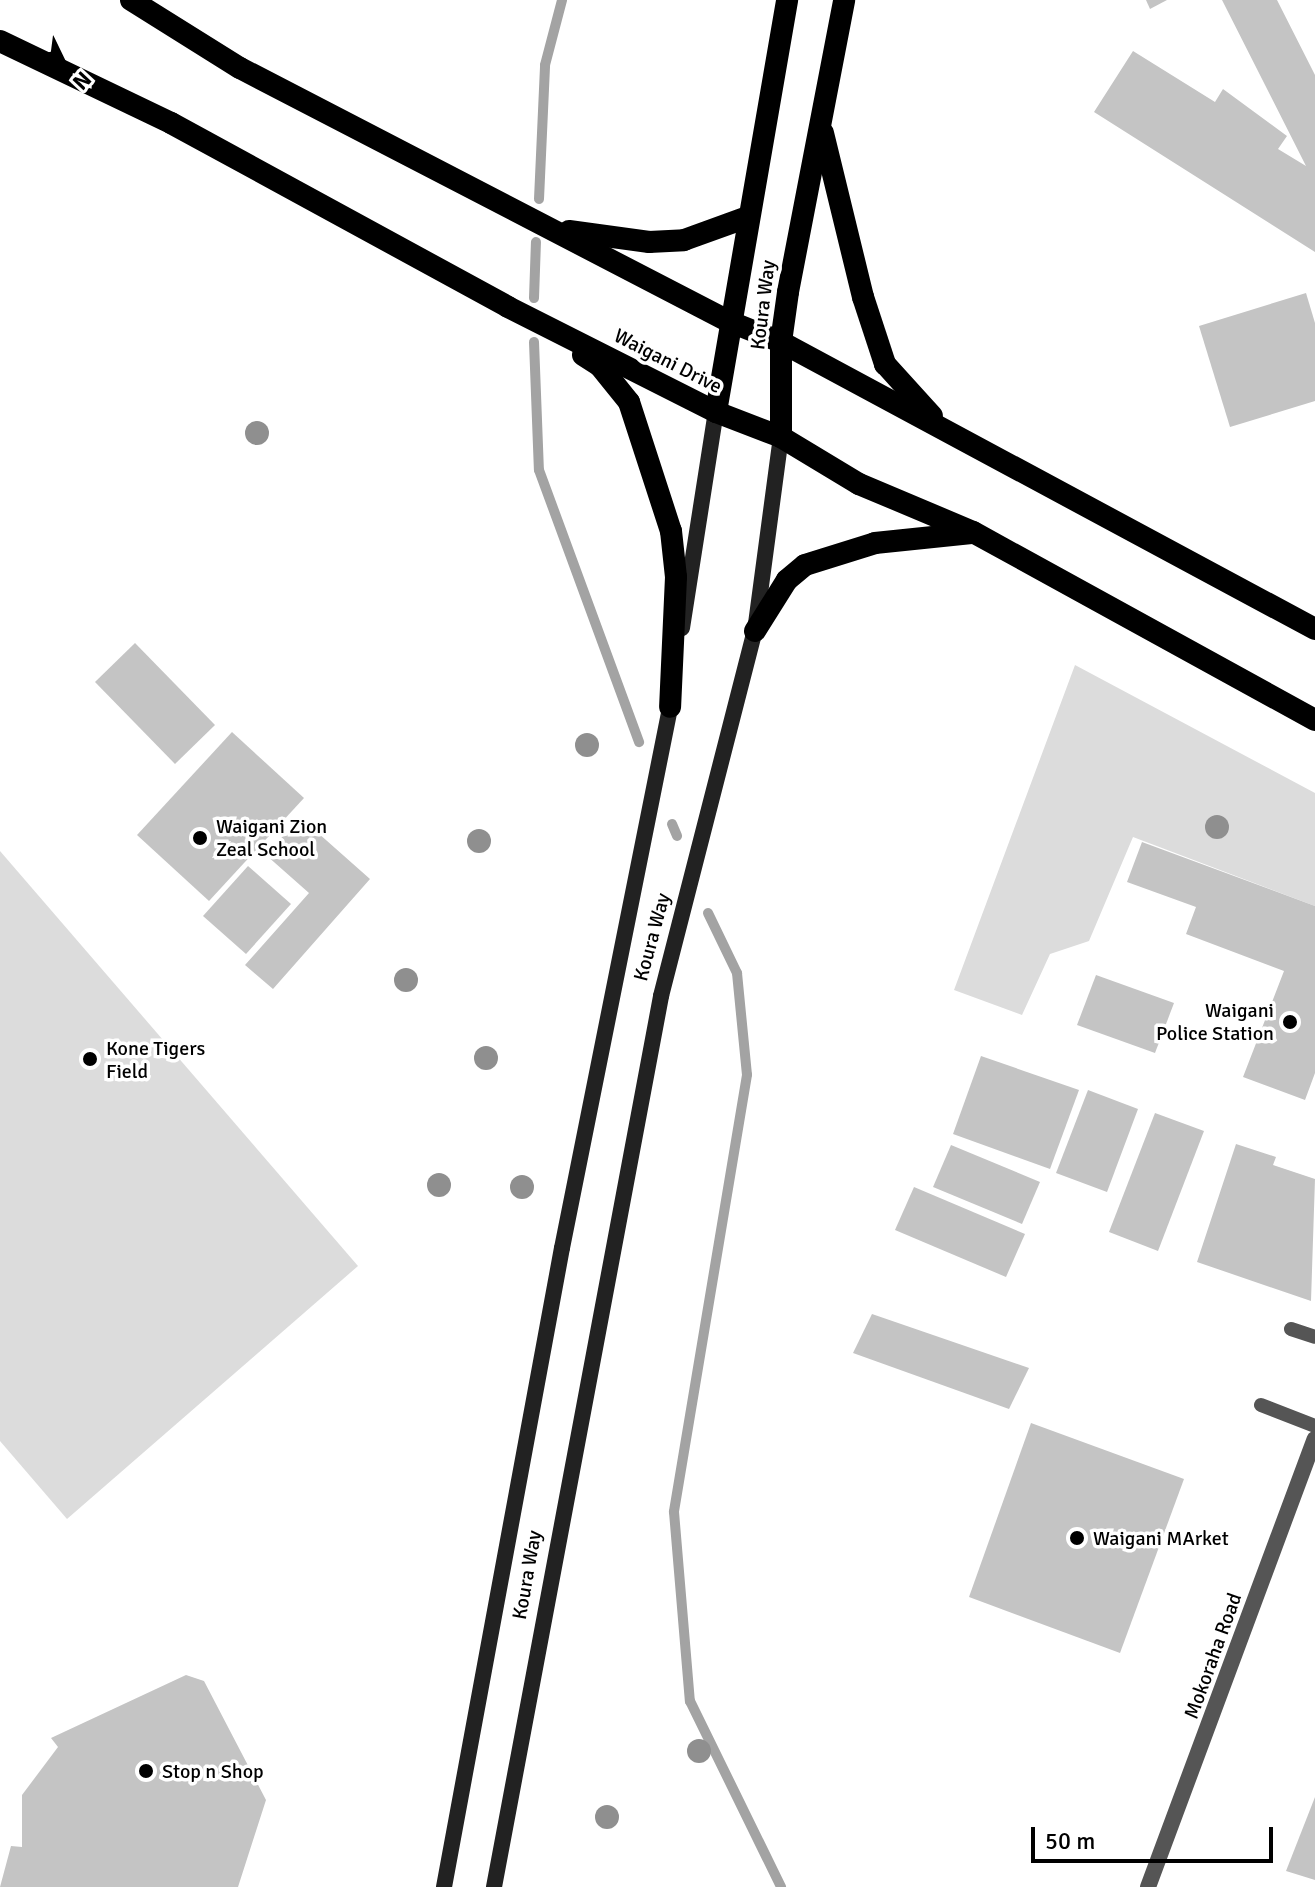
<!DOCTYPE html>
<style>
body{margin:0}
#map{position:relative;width:1315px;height:1887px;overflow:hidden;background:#fff;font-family:Signika,sans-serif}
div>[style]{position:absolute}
.green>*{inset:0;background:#dcdcdc}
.stream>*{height:10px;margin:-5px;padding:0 5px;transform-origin:5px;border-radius:5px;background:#a3a3a3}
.building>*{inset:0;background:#c4c4c4}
.service>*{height:14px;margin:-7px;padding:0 7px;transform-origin:7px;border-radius:7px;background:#555}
.minor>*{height:16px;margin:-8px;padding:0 8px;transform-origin:8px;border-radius:8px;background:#555}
.secondary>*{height:16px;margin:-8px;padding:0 8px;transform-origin:8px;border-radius:8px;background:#222}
.trunk>*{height:22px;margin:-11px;padding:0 11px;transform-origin:11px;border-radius:11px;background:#000}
.trees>*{width:24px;height:24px;margin:-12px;border-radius:50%;background:#8f8f8f}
.dots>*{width:22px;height:22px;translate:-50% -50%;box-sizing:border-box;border:4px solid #fff;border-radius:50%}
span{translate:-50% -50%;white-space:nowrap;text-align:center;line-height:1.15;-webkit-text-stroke:7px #fff;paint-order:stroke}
.street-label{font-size:20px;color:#000}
.poi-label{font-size:20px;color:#000}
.left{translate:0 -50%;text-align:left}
.right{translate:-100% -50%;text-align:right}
.north{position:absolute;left:24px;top:24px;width:80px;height:80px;-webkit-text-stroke:6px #fff;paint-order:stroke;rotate:133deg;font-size:22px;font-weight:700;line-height:32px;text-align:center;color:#000}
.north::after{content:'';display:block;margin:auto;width:28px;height:36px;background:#000;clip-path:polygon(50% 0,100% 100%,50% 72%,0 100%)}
.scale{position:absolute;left:1031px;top:1827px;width:242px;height:36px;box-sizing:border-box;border:4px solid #000;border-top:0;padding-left:10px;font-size:24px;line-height:28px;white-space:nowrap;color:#000;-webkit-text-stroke:6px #fff;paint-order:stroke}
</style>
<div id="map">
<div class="green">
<i style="clip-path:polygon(1075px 665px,1315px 793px,1315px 906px,1133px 837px,1089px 941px,1050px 954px,1022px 1015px,954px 990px)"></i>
<i style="clip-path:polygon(0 851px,358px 1266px,67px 1519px,0 1441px)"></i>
</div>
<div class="stream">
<i style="left:539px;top:199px;width:134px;rotate:-87.4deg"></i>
<i style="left:545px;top:65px;width:67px;rotate:-75.3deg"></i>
<i style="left:534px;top:298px;width:56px;rotate:-88deg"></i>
<i style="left:534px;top:342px;width:128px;rotate:87.8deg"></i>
<i style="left:539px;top:470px;width:290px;rotate:69.8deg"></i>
<i style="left:672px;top:824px;width:13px;rotate:67deg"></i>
<i style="left:708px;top:913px;width:67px;rotate:64.2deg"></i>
<i style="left:737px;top:973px;width:102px;rotate:84.4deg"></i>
<i style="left:747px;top:1075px;width:443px;rotate:99.5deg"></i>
<i style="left:674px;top:1512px;width:190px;rotate:85.2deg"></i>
<i style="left:690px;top:1701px;width:207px;rotate:63.9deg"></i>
</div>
<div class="building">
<i style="clip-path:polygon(1146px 0,1167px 0,1150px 9px)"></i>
<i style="clip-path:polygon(1222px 0,1277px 0,1315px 75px,1315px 252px,1094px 112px,1133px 51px,1215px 102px,1223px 89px,1287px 136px,1278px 149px,1306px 166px)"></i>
<i style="clip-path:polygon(1306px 293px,1315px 323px,1315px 401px,1230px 427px,1199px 326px)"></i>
<i style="clip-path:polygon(135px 643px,215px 725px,175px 764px,95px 682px)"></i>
<i style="clip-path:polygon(232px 732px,304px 798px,209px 901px,137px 835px)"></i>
<i style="clip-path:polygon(300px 817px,370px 879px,273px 989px,245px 965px,309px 893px,266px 855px)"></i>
<i style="clip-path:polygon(1142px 842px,1315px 906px,1315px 1073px,1305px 1100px,1243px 1077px,1284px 971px,1186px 934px,1196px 907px,1127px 882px)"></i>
<i style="clip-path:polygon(248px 866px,291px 904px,246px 954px,203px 916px)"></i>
<i style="clip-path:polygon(1096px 975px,1174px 1003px,1155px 1053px,1077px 1025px)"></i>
<i style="clip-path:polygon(981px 1056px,1079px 1090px,1050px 1169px,953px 1134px)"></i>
<i style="clip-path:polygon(1088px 1090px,1138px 1109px,1107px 1192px,1056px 1173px)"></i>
<i style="clip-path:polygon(1155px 1113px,1204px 1131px,1158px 1251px,1109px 1232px)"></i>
<i style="clip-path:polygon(1236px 1144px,1276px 1157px,1273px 1165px,1315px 1179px,1311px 1301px,1197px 1262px)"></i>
<i style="clip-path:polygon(951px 1145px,1040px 1182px,1022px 1224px,933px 1187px)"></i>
<i style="clip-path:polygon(914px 1187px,1025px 1234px,1006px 1277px,895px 1230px)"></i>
<i style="clip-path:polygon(872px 1314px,1029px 1368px,1009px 1409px,853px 1353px)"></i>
<i style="clip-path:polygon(1031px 1423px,1184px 1479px,1120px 1653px,969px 1597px)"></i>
<i style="clip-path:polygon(186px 1675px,204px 1681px,266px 1800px,238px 1887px,0 1887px,11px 1846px,22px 1847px,22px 1795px,58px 1747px,51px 1738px)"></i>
<i style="clip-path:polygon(1315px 1797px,1315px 1880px,1286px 1871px)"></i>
</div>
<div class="service">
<i style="left:1291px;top:1329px;width:25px;rotate:18deg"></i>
<i style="left:1261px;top:1405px;width:58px;rotate:21.3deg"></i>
</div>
<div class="minor">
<i style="left:1148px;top:1887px;width:478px;rotate:-69.6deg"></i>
</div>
<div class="secondary">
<i style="left:682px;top:628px;width:219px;rotate:-81.1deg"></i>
<i style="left:444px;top:1887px;width:650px;rotate:-79.54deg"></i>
<i style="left:562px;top:1248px;width:561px;rotate:-78.69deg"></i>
<i style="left:494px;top:1887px;width:907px;rotate:-79.38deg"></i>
<i style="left:661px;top:996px;width:377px;rotate:-75.6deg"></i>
<i style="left:755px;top:631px;width:196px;rotate:-82.4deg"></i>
</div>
<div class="trunk">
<i style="left:131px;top:0;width:128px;rotate:32deg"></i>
<i style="left:240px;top:68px;width:550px;rotate:27.4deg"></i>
<i style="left:728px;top:321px;width:57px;rotate:21.6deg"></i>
<i style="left:781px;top:342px;width:606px;rotate:28.26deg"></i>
<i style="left:0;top:41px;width:190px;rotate:25.6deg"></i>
<i style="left:171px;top:123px;width:384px;rotate:28.6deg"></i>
<i style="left:508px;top:307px;width:233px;rotate:26.8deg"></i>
<i style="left:716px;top:412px;width:70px;rotate:21deg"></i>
<i style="left:781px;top:437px;width:91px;rotate:31.1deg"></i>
<i style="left:859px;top:484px;width:124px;rotate:22.8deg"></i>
<i style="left:973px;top:532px;width:390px;rotate:28.8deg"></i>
<i style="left:823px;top:133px;width:169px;rotate:76.3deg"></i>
<i style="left:863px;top:297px;width:71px;rotate:71.8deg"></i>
<i style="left:885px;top:364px;width:70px;rotate:47.9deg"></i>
<i style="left:569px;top:231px;width:81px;rotate:7.8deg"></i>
<i style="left:649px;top:242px;width:35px;rotate:-3deg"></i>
<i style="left:684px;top:240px;width:68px;rotate:-19.8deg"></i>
<i style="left:583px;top:355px;width:20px;rotate:33deg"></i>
<i style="left:600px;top:366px;width:46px;rotate:51.1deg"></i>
<i style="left:629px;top:402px;width:136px;rotate:72deg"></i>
<i style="left:671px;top:531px;width:46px;rotate:83.8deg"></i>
<i style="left:676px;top:577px;width:130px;rotate:92.6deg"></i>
<i style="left:716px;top:412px;width:418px;rotate:-80.2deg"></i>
<i style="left:781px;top:437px;width:95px;rotate:-90deg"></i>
<i style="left:781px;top:342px;width:50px;rotate:-82deg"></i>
<i style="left:788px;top:292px;width:297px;rotate:-79.1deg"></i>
<i style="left:755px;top:631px;width:60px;rotate:-57.9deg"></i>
<i style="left:787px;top:580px;width:23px;rotate:-40deg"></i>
<i style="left:805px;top:565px;width:73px;rotate:-17.4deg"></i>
<i style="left:875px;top:543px;width:97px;rotate:-5.9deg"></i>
</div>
<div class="trees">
<i style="left:257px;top:433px"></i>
<i style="left:587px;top:745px"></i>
<i style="left:1217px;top:827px"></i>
<i style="left:479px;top:841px"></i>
<i style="left:406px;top:980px"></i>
<i style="left:486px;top:1058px"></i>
<i style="left:439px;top:1185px"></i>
<i style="left:522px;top:1187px"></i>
<i style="left:699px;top:1751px"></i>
<i style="left:607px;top:1817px"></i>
</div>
<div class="dots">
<i style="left:200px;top:838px;background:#000"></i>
<i style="left:1290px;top:1022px;background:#000"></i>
<i style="left:90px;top:1059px;background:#000"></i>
<i style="left:1077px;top:1538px;background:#000"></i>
<i style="left:146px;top:1771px;background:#000"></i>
</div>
<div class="street-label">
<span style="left:763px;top:305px;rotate:-83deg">Koura Way</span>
<span style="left:668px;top:361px;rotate:27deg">Waigani Drive</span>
<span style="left:652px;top:937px;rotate:-75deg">Koura Way</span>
<span style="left:527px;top:1575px;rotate:-80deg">Koura Way</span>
<span style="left:1213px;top:1656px;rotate:-70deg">Mokoraha Road</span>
</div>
<div class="poi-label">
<span class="left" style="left:216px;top:838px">Waigani Zion<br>Zeal School</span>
<span class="right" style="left:1274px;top:1022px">Waigani<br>Police Station</span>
<span class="left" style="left:106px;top:1060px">Kone Tigers<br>Field</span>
<span class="left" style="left:1093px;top:1538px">Waigani MArket</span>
<span class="left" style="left:162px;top:1771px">Stop n Shop</span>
</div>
<div class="north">N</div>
<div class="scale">50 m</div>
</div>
